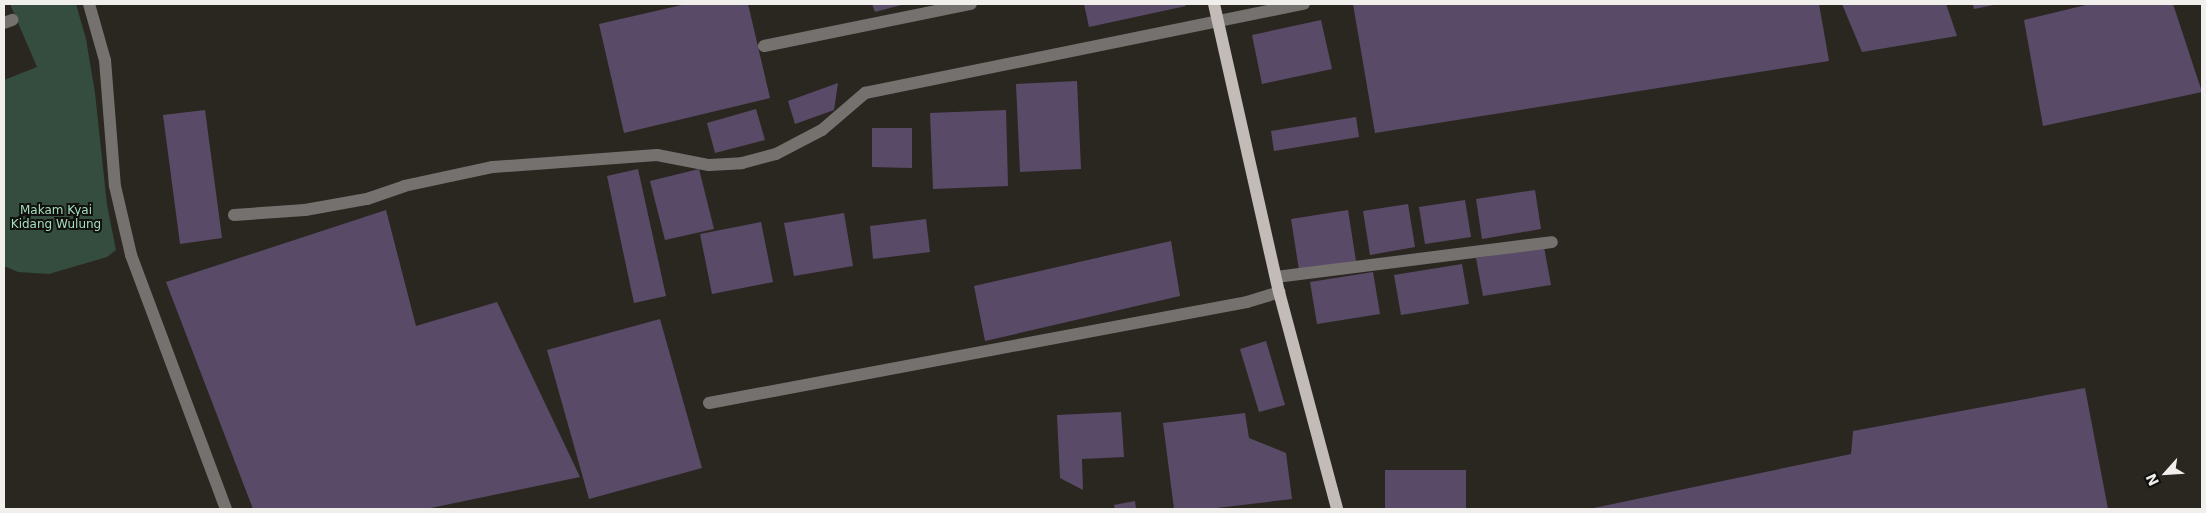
<!DOCTYPE html>
<style>
body{margin:0}
#map{position:relative;width:2206px;height:513px;overflow:hidden;background:#2a2721;font-family:"DejaVu Sans",sans-serif}
div>[style]{position:absolute}
.green>*{inset:0;background:#344d3e}
.building>*{inset:0;background:#594b67}
.minor>*{height:12px;margin:-6px;padding:0 6px;transform-origin:6px;border-radius:6px;background:#75716f}
.major>*{height:12px;margin:-6px;padding:0 6px;transform-origin:6px;border-radius:6px;background:#c2bbb7}
span{translate:-50% -50%;white-space:nowrap;text-align:center;line-height:1.15;-webkit-text-stroke:4px #11100e;paint-order:stroke}
.park-label{font-size:12px;color:#a4dfbb}
.frame{position:absolute;inset:0;border:5px solid #f0efeb;pointer-events:none}
.north{position:absolute;left:2141px;top:448px;width:50px;height:50px;-webkit-text-stroke:4px #11100e;paint-order:stroke;rotate:244deg;font-size:14px;font-weight:700;line-height:20px;text-align:center;color:#f0efeb}
.north::after{content:'';display:block;margin:auto;width:18px;height:22px;background:#f0efeb;clip-path:polygon(50% 0,100% 100%,50% 72%,0 100%)}
</style>
<div id="map">
<div class="green">
<i style="clip-path:polygon(10px 4px,76px 4px,86px 39px,95px 93px,107px 205px,116px 250px,107px 257px,49px 274px,18px 272px,4px 266px,4px 80px,37px 67px)"></i>
</div>
<div class="building">
<i style="clip-path:polygon(686px 4px,748px 4px,770px 98px,624px 133px,599px 24px)"></i>
<i style="clip-path:polygon(872px 4px,905px 4px,875px 12px)"></i>
<i style="clip-path:polygon(1084px 4px,1185px 4px,1186px 6px,1089px 27px)"></i>
<i style="clip-path:polygon(1353px 4px,1819px 4px,1829px 61px,1375px 133px)"></i>
<i style="clip-path:polygon(1842px 4px,1946px 4px,1957px 36px,1862px 52px)"></i>
<i style="clip-path:polygon(1973px 4px,1994px 4px,1994px 5px,1974px 9px)"></i>
<i style="clip-path:polygon(2090px 4px,2173px 4px,2202px 92px,2043px 126px,2024px 20px)"></i>
<i style="clip-path:polygon(1321px 20px,1332px 69px,1262px 84px,1252px 35px)"></i>
<i style="clip-path:polygon(1077px 81px,1081px 169px,1020px 172px,1016px 84px)"></i>
<i style="clip-path:polygon(838px 83px,834px 110px,795px 124px,788px 101px)"></i>
<i style="clip-path:polygon(756px 109px,765px 140px,715px 153px,707px 123px)"></i>
<i style="clip-path:polygon(205px 110px,222px 238px,180px 244px,163px 115px)"></i>
<i style="clip-path:polygon(1006px 110px,1008px 186px,933px 189px,930px 113px)"></i>
<i style="clip-path:polygon(1356px 117px,1359px 137px,1274px 151px,1271px 131px)"></i>
<i style="clip-path:polygon(872px 128px,912px 128px,912px 168px,872px 167px)"></i>
<i style="clip-path:polygon(638px 169px,666px 296px,634px 303px,607px 176px)"></i>
<i style="clip-path:polygon(699px 169px,714px 229px,665px 240px,650px 181px)"></i>
<i style="clip-path:polygon(1535px 190px,1541px 229px,1482px 239px,1476px 199px)"></i>
<i style="clip-path:polygon(1465px 200px,1471px 237px,1425px 244px,1419px 207px)"></i>
<i style="clip-path:polygon(1408px 204px,1415px 247px,1370px 255px,1363px 211px)"></i>
<i style="clip-path:polygon(386px 210px,416px 326px,497px 302px,580px 477px,426px 509px,253px 509px,166px 282px)"></i>
<i style="clip-path:polygon(1348px 210px,1356px 261px,1299px 270px,1291px 219px)"></i>
<i style="clip-path:polygon(844px 213px,853px 266px,794px 276px,784px 223px)"></i>
<i style="clip-path:polygon(926px 219px,930px 252px,873px 259px,870px 226px)"></i>
<i style="clip-path:polygon(761px 222px,773px 282px,712px 294px,700px 234px)"></i>
<i style="clip-path:polygon(1171px 241px,1180px 296px,985px 341px,974px 286px)"></i>
<i style="clip-path:polygon(1544px 247px,1551px 285px,1483px 296px,1476px 258px)"></i>
<i style="clip-path:polygon(1462px 264px,1469px 304px,1401px 315px,1394px 275px)"></i>
<i style="clip-path:polygon(1373px 272px,1380px 314px,1317px 324px,1310px 282px)"></i>
<i style="clip-path:polygon(660px 319px,702px 468px,589px 499px,547px 350px)"></i>
<i style="clip-path:polygon(1266px 341px,1285px 405px,1259px 412px,1240px 349px)"></i>
<i style="clip-path:polygon(2085px 388px,2108px 509px,1589px 509px,1851px 454px,1853px 431px)"></i>
<i style="clip-path:polygon(1121px 412px,1124px 457px,1082px 459px,1083px 490px,1060px 478px,1057px 415px)"></i>
<i style="clip-path:polygon(1245px 413px,1249px 438px,1286px 453px,1292px 499px,1208px 509px,1174px 509px,1163px 423px)"></i>
<i style="clip-path:polygon(1385px 470px,1466px 470px,1466px 509px,1385px 509px)"></i>
<i style="clip-path:polygon(1135px 501px,1136px 509px,1115px 509px,1114px 505px)"></i>
</div>
<div class="minor">
<i style="left:89px;top:4px;width:58px;rotate:74.1deg"></i>
<i style="left:105px;top:60px;width:126px;rotate:85.5deg"></i>
<i style="left:115px;top:186px;width:71px;rotate:76.9deg"></i>
<i style="left:131px;top:255px;width:271px;rotate:69.5deg"></i>
<i style="left:4px;top:23px;width:9px;rotate:-21deg"></i>
<i style="left:764px;top:46px;width:211px;rotate:-11.5deg"></i>
<i style="left:234px;top:215px;width:71px;rotate:-4deg"></i>
<i style="left:305px;top:210px;width:63px;rotate:-10.1deg"></i>
<i style="left:367px;top:199px;width:39px;rotate:-19deg"></i>
<i style="left:404px;top:186px;width:91px;rotate:-12.1deg"></i>
<i style="left:493px;top:167px;width:164px;rotate:-4.2deg"></i>
<i style="left:657px;top:155px;width:53px;rotate:10.9deg"></i>
<i style="left:709px;top:165px;width:33px;rotate:-3deg"></i>
<i style="left:742px;top:163px;width:35px;rotate:-15deg"></i>
<i style="left:776px;top:154px;width:52px;rotate:-27.6deg"></i>
<i style="left:822px;top:130px;width:57px;rotate:-40.7deg"></i>
<i style="left:865px;top:93px;width:448px;rotate:-11.5deg"></i>
<i style="left:1276px;top:277px;width:278px;rotate:-7.2deg"></i>
<i style="left:709px;top:403px;width:547px;rotate:-10.63deg"></i>
<i style="left:1247px;top:302px;width:34px;rotate:-17deg"></i>
</div>
<div class="major">
<i style="left:1214px;top:4px;width:295px;rotate:77.3deg"></i>
<i style="left:1279px;top:292px;width:225px;rotate:75deg"></i>
</div>
<div class="park-label">
<span style="left:56px;top:218px">Makam Kyai<br>Kidang Wulung</span>
</div>
<div class="frame"></div>
<div class="north">N</div>
</div>
